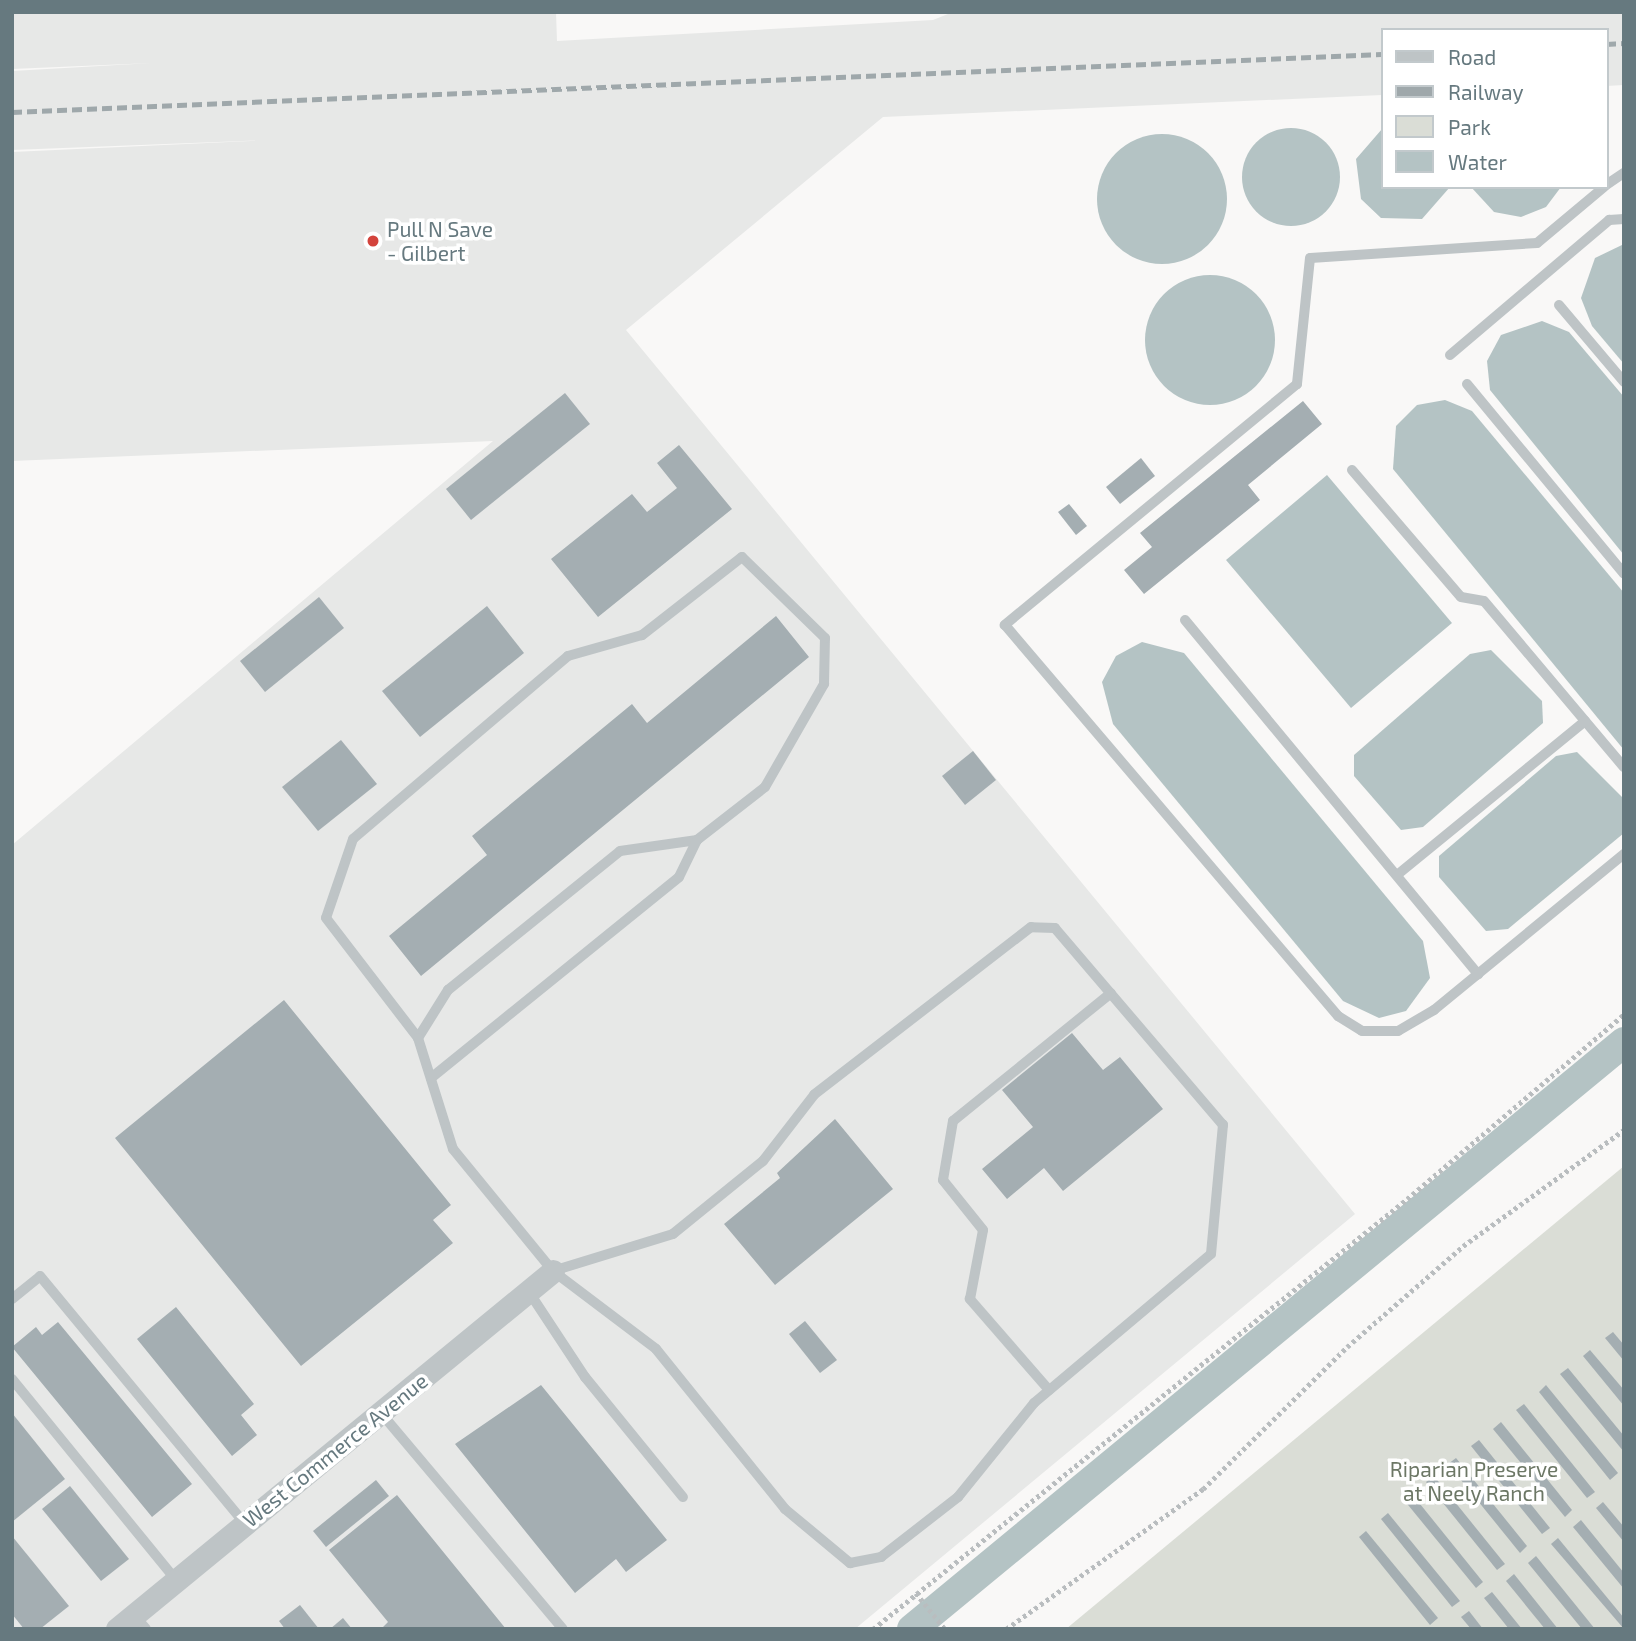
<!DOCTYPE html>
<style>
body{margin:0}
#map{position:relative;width:1636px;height:1641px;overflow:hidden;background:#f9f8f7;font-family:"Exo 2",sans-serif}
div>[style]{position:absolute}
.built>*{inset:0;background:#e7e8e7}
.green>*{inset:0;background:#daddd6}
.water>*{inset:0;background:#b4c3c4}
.round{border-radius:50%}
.canal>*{height:30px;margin:-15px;padding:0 15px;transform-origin:15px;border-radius:15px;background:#b4c3c4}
.building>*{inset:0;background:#a4aeb2}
.path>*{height:4.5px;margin-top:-2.25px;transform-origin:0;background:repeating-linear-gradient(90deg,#b9bdbf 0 3.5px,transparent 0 7px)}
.service>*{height:10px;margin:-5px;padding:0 5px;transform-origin:5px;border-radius:5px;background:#bec4c6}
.minor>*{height:23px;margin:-11.5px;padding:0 11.5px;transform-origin:11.5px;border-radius:11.5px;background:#bec4c6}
.rail>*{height:5px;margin-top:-2.5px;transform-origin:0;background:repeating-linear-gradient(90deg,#9fa8ab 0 10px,transparent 0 15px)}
.dots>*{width:19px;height:19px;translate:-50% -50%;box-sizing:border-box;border:4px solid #fff;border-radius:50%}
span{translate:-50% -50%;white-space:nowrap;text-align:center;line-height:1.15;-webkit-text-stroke:7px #fff;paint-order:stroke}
.poi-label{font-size:21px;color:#66797f}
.left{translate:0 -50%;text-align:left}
.street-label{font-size:21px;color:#66797f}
.park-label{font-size:21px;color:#6c7765}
.frame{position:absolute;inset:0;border:14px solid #66797f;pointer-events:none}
.legend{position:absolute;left:1381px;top:28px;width:228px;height:161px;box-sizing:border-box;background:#fff;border:2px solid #c2c9cc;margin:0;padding:9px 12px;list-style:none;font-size:21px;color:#66797f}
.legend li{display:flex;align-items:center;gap:14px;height:35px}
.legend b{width:35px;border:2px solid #c2c9cc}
</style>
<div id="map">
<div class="built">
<i style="clip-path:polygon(12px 12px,556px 12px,557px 41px,933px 20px,953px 12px,1624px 12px,1624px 85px,1606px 86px,1606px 30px,1382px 30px,1382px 95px,883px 117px,626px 330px,1355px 1214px,855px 1629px,12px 1629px,12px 845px,493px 441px,12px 461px,12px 152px,272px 140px,12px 150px,12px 71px,152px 63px,12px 69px)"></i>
</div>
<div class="green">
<i style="clip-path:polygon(1624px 1166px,1624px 1629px,1066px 1629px)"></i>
</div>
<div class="water">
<i class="round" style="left:1242px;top:128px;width:98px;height:98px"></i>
<i style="clip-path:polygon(1382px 129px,1382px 187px,1450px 187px,1422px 219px,1381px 218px,1361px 199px,1356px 159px)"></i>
<i class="round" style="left:1097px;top:134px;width:130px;height:130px"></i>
<i style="clip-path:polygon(1471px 187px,1561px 187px,1546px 207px,1521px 217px,1494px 212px)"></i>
<i style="clip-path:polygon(1624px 244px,1624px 364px,1592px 326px,1581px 298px,1595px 258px)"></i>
<i class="round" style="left:1145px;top:275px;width:130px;height:130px"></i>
<i style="clip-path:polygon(1542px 321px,1569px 332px,1624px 397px,1624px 555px,1490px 390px,1487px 361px,1501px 335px)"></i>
<i style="clip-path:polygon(1445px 400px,1472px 411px,1624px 593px,1624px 750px,1393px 469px,1396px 426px,1417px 405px)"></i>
<i style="clip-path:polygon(1327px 475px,1452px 623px,1351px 708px,1226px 560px)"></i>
<i style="clip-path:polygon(1142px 642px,1184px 653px,1423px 941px,1430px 978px,1406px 1011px,1379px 1018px,1343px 1001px,1113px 724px,1102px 682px,1116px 656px)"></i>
<i style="clip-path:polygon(1491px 650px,1542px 701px,1543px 723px,1423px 827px,1401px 830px,1354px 776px,1354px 755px,1470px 654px)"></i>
<i style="clip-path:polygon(1577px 752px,1624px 799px,1624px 833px,1508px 929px,1486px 931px,1439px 877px,1439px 856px,1556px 756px)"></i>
</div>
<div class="canal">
<i style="left:912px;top:1629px;width:923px;rotate:-39.5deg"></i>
</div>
<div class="building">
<i style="clip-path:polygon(565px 393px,590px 424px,471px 520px,446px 489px)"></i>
<i style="clip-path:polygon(1303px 401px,1322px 424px,1248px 485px,1260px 500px,1144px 594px,1124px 570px,1152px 547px,1140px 533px)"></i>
<i style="clip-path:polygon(679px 445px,732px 509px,598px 617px,551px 559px,632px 494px,647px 512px,677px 488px,657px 463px)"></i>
<i style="clip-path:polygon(1141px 458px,1155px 476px,1120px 504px,1106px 487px)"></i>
<i style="clip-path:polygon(1069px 504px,1087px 526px,1076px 535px,1058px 512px)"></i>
<i style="clip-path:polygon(319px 597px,344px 628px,265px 692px,240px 661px)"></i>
<i style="clip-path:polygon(487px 606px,524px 653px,420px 737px,382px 691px)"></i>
<i style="clip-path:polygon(776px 616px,809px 657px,421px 976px,389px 936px,487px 855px,472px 836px,632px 704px,647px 723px)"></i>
<i style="clip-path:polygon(341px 740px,377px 784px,318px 831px,282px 787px)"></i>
<i style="clip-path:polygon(973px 751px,996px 780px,965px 805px,942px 776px)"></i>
<i style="clip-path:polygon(284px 1000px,451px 1205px,433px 1220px,453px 1243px,301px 1366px,115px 1138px)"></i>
<i style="clip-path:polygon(1072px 1033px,1103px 1070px,1120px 1057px,1163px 1109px,1063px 1191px,1044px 1168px,1007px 1199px,982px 1169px,1033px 1127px,1002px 1090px)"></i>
<i style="clip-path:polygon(835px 1119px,893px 1189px,775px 1285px,724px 1224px,780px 1178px,777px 1173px)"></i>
<i style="clip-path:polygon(176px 1307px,254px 1404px,241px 1415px,257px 1435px,232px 1456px,137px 1339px)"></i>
<i style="clip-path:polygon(805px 1321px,837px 1360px,820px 1373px,789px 1334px)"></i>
<i style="clip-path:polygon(58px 1322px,192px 1484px,152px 1517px,12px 1347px,36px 1327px,42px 1335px)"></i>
<i style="clip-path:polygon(1613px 1332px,1624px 1345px,1624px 1361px,1605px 1338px)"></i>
<i style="clip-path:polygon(1590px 1350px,1624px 1390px,1624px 1406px,1583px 1356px)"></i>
<i style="clip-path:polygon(1568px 1368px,1624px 1436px,1624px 1452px,1560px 1374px)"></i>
<i style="clip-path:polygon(541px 1385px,667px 1540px,626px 1572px,616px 1559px,575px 1593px,455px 1444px)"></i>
<i style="clip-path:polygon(1546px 1385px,1618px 1473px,1610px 1480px,1539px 1392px)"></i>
<i style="clip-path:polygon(1524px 1404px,1595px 1492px,1587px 1498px,1516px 1410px)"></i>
<i style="clip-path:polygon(12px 1413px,65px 1479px,12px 1522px)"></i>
<i style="clip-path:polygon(1501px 1422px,1572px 1510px,1565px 1517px,1493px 1429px)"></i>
<i style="clip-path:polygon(1479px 1440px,1550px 1528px,1542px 1534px,1471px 1446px)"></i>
<i style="clip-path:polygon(1456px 1458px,1527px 1546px,1520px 1553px,1448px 1464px)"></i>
<i style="clip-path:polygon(1434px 1476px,1505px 1564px,1497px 1570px,1426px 1482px)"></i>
<i style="clip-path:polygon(376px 1480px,389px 1496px,326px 1547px,313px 1531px)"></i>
<i style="clip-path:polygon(70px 1486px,129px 1559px,101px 1581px,42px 1509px)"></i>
<i style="clip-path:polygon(1412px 1494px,1483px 1582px,1476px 1588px,1404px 1500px)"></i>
<i style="clip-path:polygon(397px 1495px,506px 1629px,381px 1629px,388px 1622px,329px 1550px)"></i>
<i style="clip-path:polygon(1603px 1502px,1624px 1527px,1624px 1542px,1596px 1508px)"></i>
<i style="clip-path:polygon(1388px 1513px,1460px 1601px,1452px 1607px,1381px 1519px)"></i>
<i style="clip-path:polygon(1581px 1520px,1624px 1573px,1624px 1589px,1573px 1527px)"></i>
<i style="clip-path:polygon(1366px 1531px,1438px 1618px,1430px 1625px,1359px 1537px)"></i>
<i style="clip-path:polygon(12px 1536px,69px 1606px,40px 1629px,24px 1629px,12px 1614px)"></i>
<i style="clip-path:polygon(1558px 1538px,1624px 1618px,1624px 1629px,1551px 1544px)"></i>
<i style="clip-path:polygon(1536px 1556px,1595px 1629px,1582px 1629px,1528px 1563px)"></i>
<i style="clip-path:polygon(1514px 1574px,1558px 1629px,1545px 1629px,1506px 1581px)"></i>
<i style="clip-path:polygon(1492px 1592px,1522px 1629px,1509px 1629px,1484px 1598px)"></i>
<i style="clip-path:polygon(300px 1605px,319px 1629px,285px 1629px,279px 1621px)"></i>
<i style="clip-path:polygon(1469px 1611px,1483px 1629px,1471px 1629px,1461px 1617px)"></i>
<i style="clip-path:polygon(343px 1618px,352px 1629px,330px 1629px)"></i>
</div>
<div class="path">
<i style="left:916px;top:1593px;width:46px;rotate:51.1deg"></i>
<i style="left:873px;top:1629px;width:686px;rotate:-38.84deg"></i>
<i style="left:1407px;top:1199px;width:285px;rotate:-40.4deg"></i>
<i style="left:1006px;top:1629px;width:242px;rotate:-35.4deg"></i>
<i style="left:1203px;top:1489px;width:202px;rotate:-44.6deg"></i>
<i style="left:1347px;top:1347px;width:154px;rotate:-41deg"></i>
<i style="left:1463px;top:1246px;width:198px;rotate:-35.8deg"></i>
</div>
<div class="service">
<i style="left:1606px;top:185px;width:22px;rotate:-34deg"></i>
<i style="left:1604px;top:187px;width:87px;rotate:140.1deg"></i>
<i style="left:1537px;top:243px;width:227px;rotate:176.2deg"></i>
<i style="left:1310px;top:258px;width:127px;rotate:95.9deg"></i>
<i style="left:1297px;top:384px;width:379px;rotate:140.5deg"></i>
<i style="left:1005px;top:625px;width:514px;rotate:49.58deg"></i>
<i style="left:1338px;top:1016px;width:28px;rotate:32deg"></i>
<i style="left:1362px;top:1031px;width:36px"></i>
<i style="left:1398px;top:1031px;width:42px;rotate:-30.3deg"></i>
<i style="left:1434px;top:1010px;width:246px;rotate:-39.4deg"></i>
<i style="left:1559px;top:305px;width:101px;rotate:49.8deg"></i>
<i style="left:1450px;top:355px;width:209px;rotate:-40.3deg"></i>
<i style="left:1609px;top:220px;width:15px;rotate:-4deg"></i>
<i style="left:1467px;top:384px;width:246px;rotate:50.4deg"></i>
<i style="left:1352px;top:470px;width:167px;rotate:49.4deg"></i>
<i style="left:1461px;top:597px;width:23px;rotate:10deg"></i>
<i style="left:1484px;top:601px;width:217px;rotate:49.9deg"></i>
<i style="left:1185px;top:620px;width:460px;rotate:50.4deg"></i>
<i style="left:1397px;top:875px;width:243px;rotate:-39.3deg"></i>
<i style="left:418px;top:1038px;width:57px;rotate:-58deg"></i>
<i style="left:448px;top:990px;width:221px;rotate:-38.9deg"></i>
<i style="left:620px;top:851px;width:78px;rotate:-8.1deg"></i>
<i style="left:697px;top:840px;width:86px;rotate:-37.9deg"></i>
<i style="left:765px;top:787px;width:119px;rotate:-60.2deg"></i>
<i style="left:824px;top:684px;width:46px;rotate:-88.8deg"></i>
<i style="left:825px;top:638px;width:116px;rotate:-135.7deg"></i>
<i style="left:742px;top:557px;width:127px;rotate:142deg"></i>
<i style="left:642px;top:635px;width:77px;rotate:164.2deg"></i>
<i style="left:568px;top:656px;width:282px;rotate:139.6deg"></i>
<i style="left:353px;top:839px;width:83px;rotate:108.9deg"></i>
<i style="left:326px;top:918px;width:151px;rotate:52.5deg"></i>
<i style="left:418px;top:1038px;width:116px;rotate:72.5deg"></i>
<i style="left:453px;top:1149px;width:158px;rotate:50.7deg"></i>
<i style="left:553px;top:1271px;width:129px;rotate:37.1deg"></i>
<i style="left:656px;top:1349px;width:206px;rotate:51.1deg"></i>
<i style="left:785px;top:1509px;width:85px;rotate:39.7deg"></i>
<i style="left:850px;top:1563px;width:32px;rotate:-11deg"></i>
<i style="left:881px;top:1557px;width:98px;rotate:-37.9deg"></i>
<i style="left:958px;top:1497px;width:121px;rotate:-51deg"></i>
<i style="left:1034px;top:1403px;width:231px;rotate:-40.1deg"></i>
<i style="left:1211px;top:1254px;width:130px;rotate:-84.7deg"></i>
<i style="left:1223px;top:1125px;width:259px;rotate:-130.5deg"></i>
<i style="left:1055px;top:928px;width:24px;rotate:-178deg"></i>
<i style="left:1031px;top:927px;width:274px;rotate:142.3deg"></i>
<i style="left:814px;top:1095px;width:83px;rotate:127.7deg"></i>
<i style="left:763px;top:1161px;width:116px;rotate:141deg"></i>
<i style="left:673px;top:1234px;width:126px;rotate:162.9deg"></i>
<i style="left:431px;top:1078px;width:319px;rotate:-39deg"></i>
<i style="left:679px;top:877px;width:41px;rotate:-64.1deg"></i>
<i style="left:529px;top:1292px;width:102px;rotate:56.6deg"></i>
<i style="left:585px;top:1377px;width:155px;rotate:50.8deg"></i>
<i style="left:12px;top:1299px;width:36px;rotate:-39deg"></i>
<i style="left:40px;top:1276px;width:322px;rotate:50.4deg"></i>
<i style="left:12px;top:1379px;width:259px;rotate:50.8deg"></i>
<i style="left:1049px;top:1390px;width:121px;rotate:-131deg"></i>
<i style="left:970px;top:1299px;width:70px;rotate:-79.3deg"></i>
<i style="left:983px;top:1230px;width:64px;rotate:-128.7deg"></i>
<i style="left:943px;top:1180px;width:60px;rotate:-80.4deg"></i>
<i style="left:953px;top:1121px;width:203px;rotate:-39deg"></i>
<i style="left:381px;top:1413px;width:282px;rotate:49.9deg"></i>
<i style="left:134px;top:1615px;width:18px;rotate:49deg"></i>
</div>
<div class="minor">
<i style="left:117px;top:1629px;width:564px;rotate:-39.39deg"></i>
</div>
<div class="rail">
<i style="left:1606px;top:44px;width:18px;rotate:-3deg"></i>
<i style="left:12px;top:112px;width:1371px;rotate:-2.42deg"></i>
</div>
<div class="dots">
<i style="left:373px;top:241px;background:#d3433c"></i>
</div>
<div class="poi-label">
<span class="left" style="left:387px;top:241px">Pull N Save<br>- Gilbert</span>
</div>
<div class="street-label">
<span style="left:335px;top:1450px;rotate:-39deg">West Commerce Avenue</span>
</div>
<div class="park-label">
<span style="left:1474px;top:1481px">Riparian Preserve<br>at Neely Ranch</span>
</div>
<div class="frame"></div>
<ul class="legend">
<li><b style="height:9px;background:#bec4c6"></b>Road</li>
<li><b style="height:9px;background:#9fa8ab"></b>Railway</li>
<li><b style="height:19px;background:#daddd6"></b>Park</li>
<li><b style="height:19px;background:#b4c3c4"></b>Water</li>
</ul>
</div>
